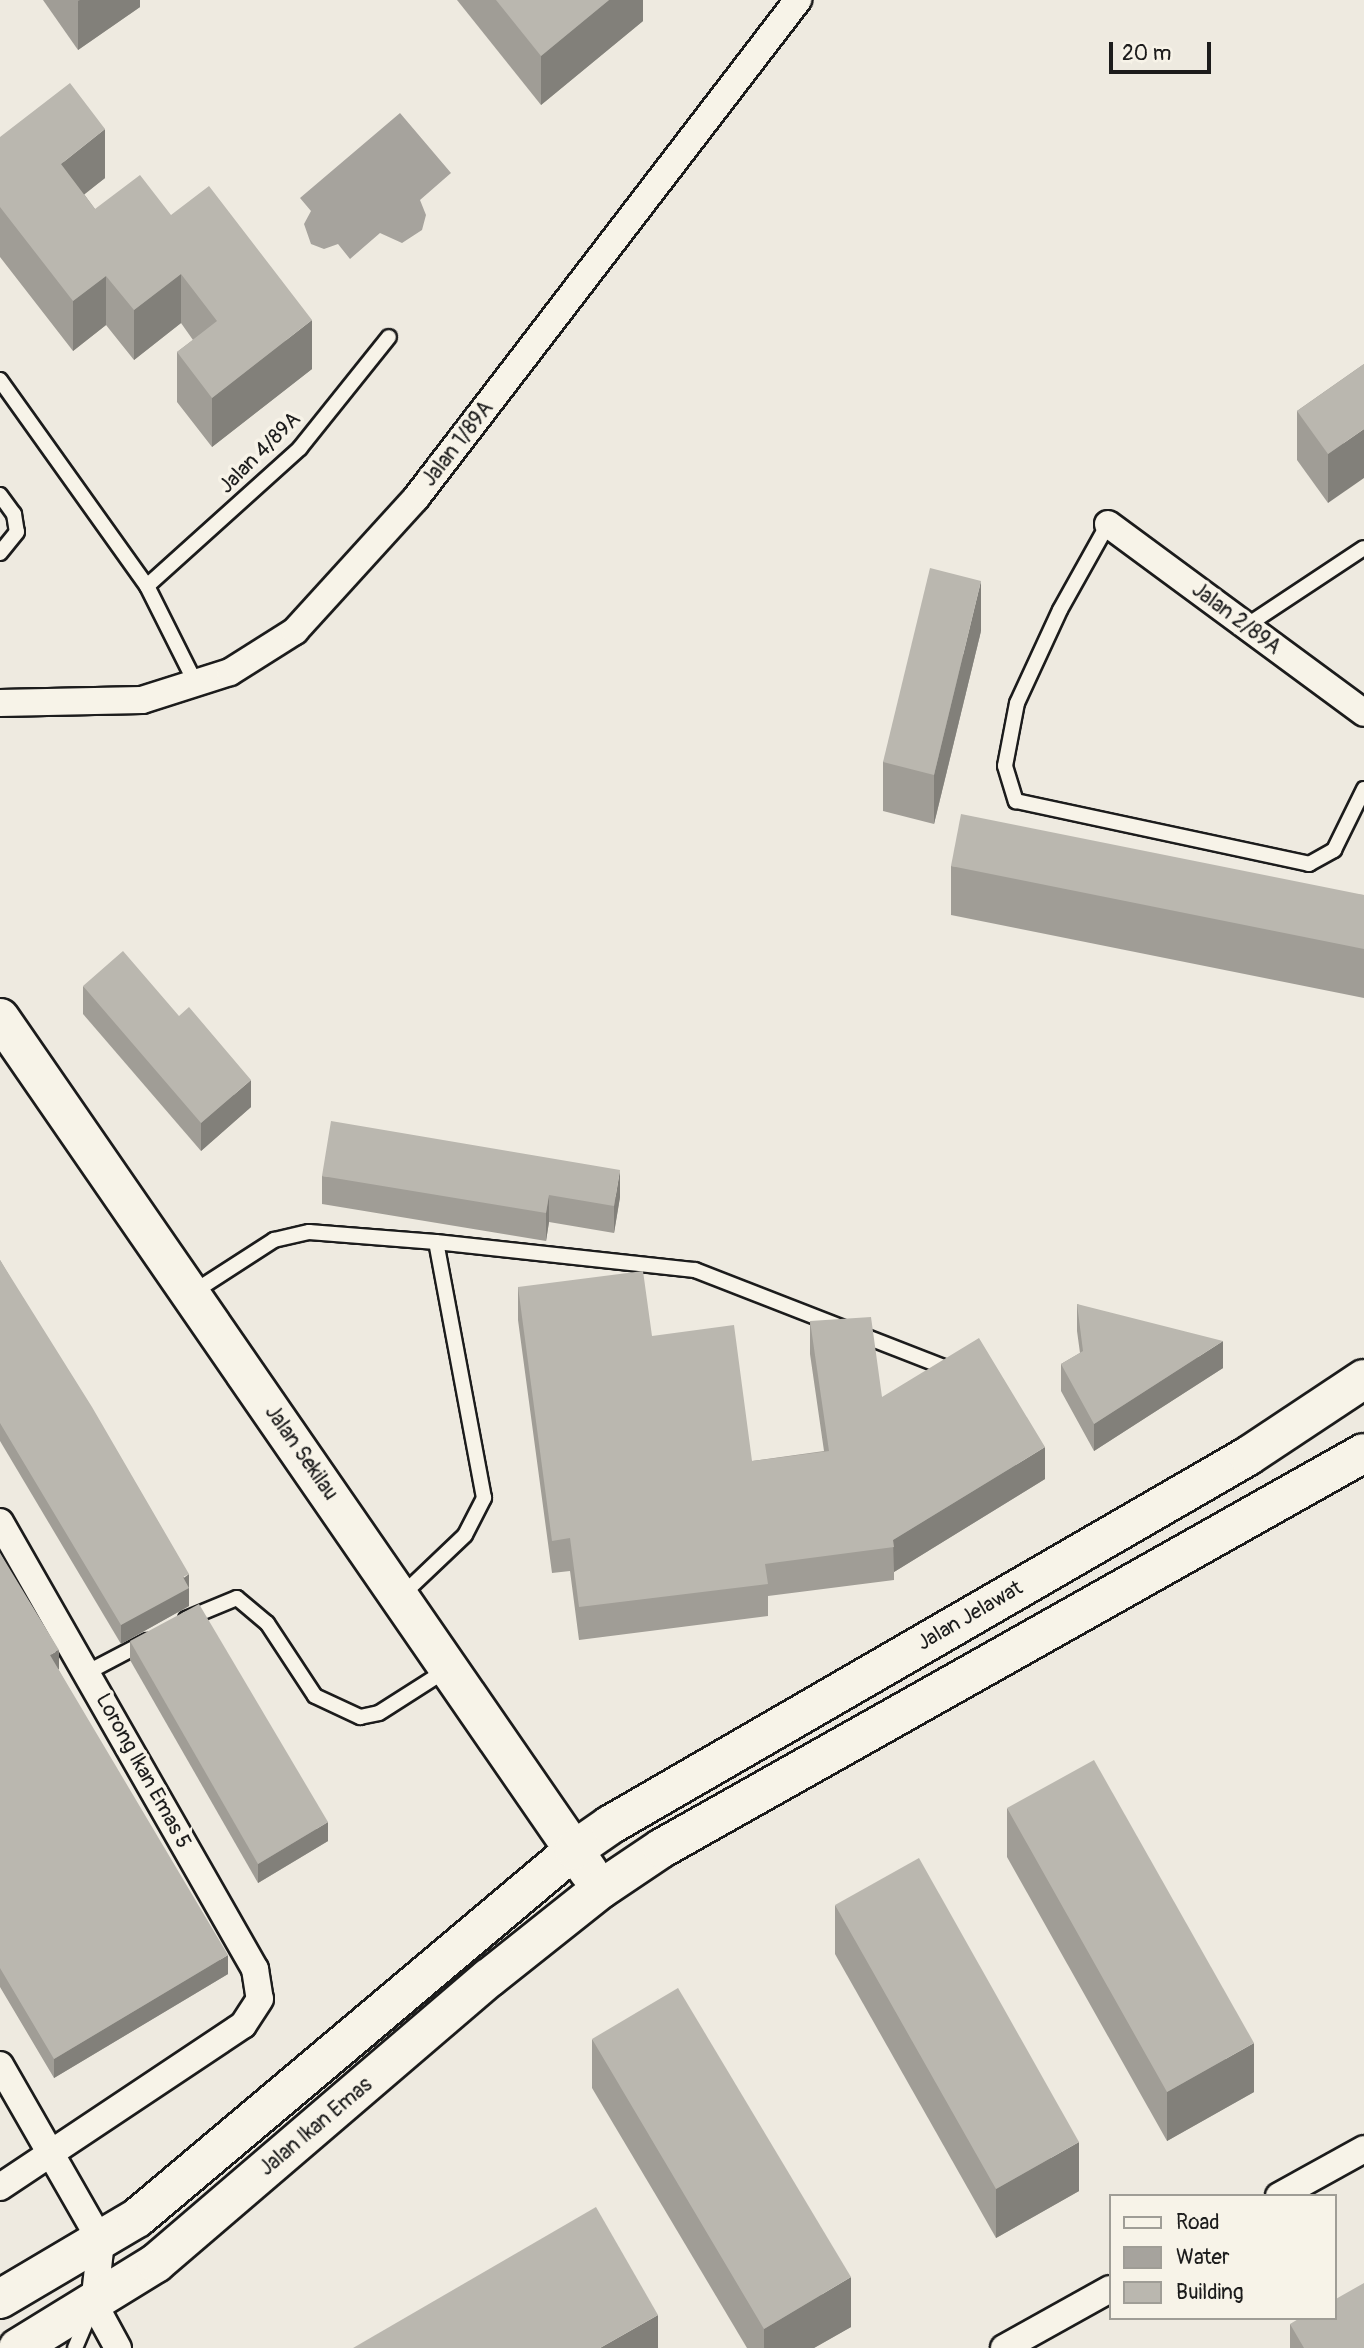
<!DOCTYPE html>
<style>
body{margin:0}
#map{position:relative;width:1364px;height:2348px;overflow:hidden;background:#eeeae0;font-family:Pangolin,sans-serif}
div>[style]{position:absolute}
.water>*{inset:0;background:#a6a39d}
.roads{filter:drop-shadow(2px 0 #1c1c1c) drop-shadow(-2px 0 #1c1c1c) drop-shadow(0 2px #1c1c1c) drop-shadow(0 -2px #1c1c1c)}
.lane>*{height:14px;margin:-7px;padding:0 7px;transform-origin:7px;border-radius:7px;background:#f7f3e8}
.street>*{height:26px;margin:-13px;padding:0 13px;transform-origin:13px;border-radius:13px;background:#f7f3e8}
.secondary>*{height:38px;margin:-19px;padding:0 19px;transform-origin:19px;border-radius:19px;background:#f7f3e8}
.wall>*{inset:0;background:#a09d96}
.shaded-wall>*{inset:0;background:#82807a}
.building>*{inset:0;background:#bab7af}
span{translate:-50% -50%;white-space:nowrap;text-align:center;line-height:1.15;-webkit-text-stroke:7px #f7f3e8;paint-order:stroke}
.street-label{font-size:21px;color:#1c1c1c}
.legend{position:absolute;left:1109px;top:2194px;width:228px;height:126px;box-sizing:border-box;background:#f7f3e8;border:2px solid #9f9d96;margin:0;padding:9px 12px;list-style:none;font-size:21px;color:#1c1c1c}
.legend li{display:flex;align-items:center;gap:14px;height:35px}
.legend b{width:35px;border:2px solid #9f9d96}
.scale{position:absolute;left:1109px;top:42px;width:102px;height:32px;box-sizing:border-box;border:4px solid #1c1c1c;border-top:0;padding-left:9px;font-size:21px;line-height:24px;white-space:nowrap;color:#1c1c1c;-webkit-text-stroke:5px #f7f3e8;paint-order:stroke}
</style>
<div id="map">
<div class="water">
<i style="clip-path:polygon(400px 113px,451px 173px,420px 200px,426px 215px,422px 230px,402px 243px,380px 233px,350px 259px,338px 244px,324px 249px,311px 244px,304px 224px,311px 211px,300px 198px)"></i>
</div>
<div class="roads">
<div class="lane">
<i style="left:0;top:380px;width:253px;rotate:54.5deg"></i>
<i style="left:147px;top:586px;width:107px;rotate:63.4deg"></i>
<i style="left:0;top:495px;width:24px;rotate:54deg"></i>
<i style="left:14px;top:514px;width:18px;rotate:81deg"></i>
<i style="left:17px;top:532px;width:27px;rotate:129deg"></i>
<i style="left:1108px;top:524px;width:98px;rotate:119.2deg"></i>
<i style="left:1060px;top:610px;width:102px;rotate:114.8deg"></i>
<i style="left:1017px;top:703px;width:64px;rotate:100.8deg"></i>
<i style="left:1005px;top:766px;width:37px;rotate:73deg"></i>
<i style="left:1016px;top:801px;width:300px;rotate:12.1deg"></i>
<i style="left:1309px;top:864px;width:29px;rotate:-29deg"></i>
<i style="left:1334px;top:850px;width:68px;rotate:-63.8deg"></i>
<i style="left:147px;top:586px;width:206px;rotate:-42deg"></i>
<i style="left:300px;top:448px;width:142px;rotate:-51.3deg"></i>
<i style="left:1246px;top:626px;width:141px;rotate:-33.5deg"></i>
<i style="left:192px;top:1293px;width:98px;rotate:-32.9deg"></i>
<i style="left:274px;top:1240px;width:36px;rotate:-13deg"></i>
<i style="left:309px;top:1232px;width:127px;rotate:4.5deg"></i>
<i style="left:436px;top:1242px;width:261px;rotate:6.2deg"></i>
<i style="left:695px;top:1270px;width:269px;rotate:21.3deg"></i>
<i style="left:401px;top:1596px;width:88px;rotate:-43.6deg"></i>
<i style="left:465px;top:1535px;width:42px;rotate:-62.8deg"></i>
<i style="left:484px;top:1498px;width:260px;rotate:-100.6deg"></i>
<i style="left:186px;top:1619px;width:55px;rotate:-22.4deg"></i>
<i style="left:237px;top:1598px;width:39px;rotate:40deg"></i>
<i style="left:267px;top:1623px;width:87px;rotate:56.7deg"></i>
<i style="left:315px;top:1696px;width:50px;rotate:25deg"></i>
<i style="left:360px;top:1717px;width:19px;rotate:-12deg"></i>
<i style="left:379px;top:1713px;width:82px;rotate:-32.5deg"></i>
<i style="left:88px;top:1672px;width:67px;rotate:-27.7deg"></i>
<i style="left:75px;top:2348px;width:36px;rotate:-67deg"></i>
</div>
<div class="street">
<i style="left:1108px;top:524px;width:318px;rotate:36.4deg"></i>
<i style="left:0;top:703px;width:142px;rotate:-1.2deg"></i>
<i style="left:142px;top:700px;width:92px;rotate:-17.7deg"></i>
<i style="left:230px;top:672px;width:77px;rotate:-32.2deg"></i>
<i style="left:295px;top:631px;width:180px;rotate:-47.7deg"></i>
<i style="left:416px;top:498px;width:628px;rotate:-52.51deg"></i>
<i style="left:0;top:1522px;width:515px;rotate:60.3deg"></i>
<i style="left:255px;top:1969px;width:30px;rotate:81deg"></i>
<i style="left:260px;top:1999px;width:31px;rotate:123deg"></i>
<i style="left:243px;top:2025px;width:292px;rotate:146.3deg"></i>
<i style="left:0;top:2065px;width:203px;rotate:60.2deg"></i>
<i style="left:101px;top:2241px;width:63px;rotate:96.3deg"></i>
<i style="left:94px;top:2304px;width:50px;rotate:61.4deg"></i>
<i style="left:1279px;top:2196px;width:97px;rotate:-28.9deg"></i>
<i style="left:1004px;top:2348px;width:121px;rotate:-29.1deg"></i>
</div>
<div class="secondary">
<i style="left:0;top:1018px;width:1037px;rotate:55.41deg"></i>
<i style="left:0;top:2299px;width:159px;rotate:-30.6deg"></i>
<i style="left:137px;top:2218px;width:571px;rotate:-40.1deg"></i>
<i style="left:574px;top:1850px;width:44px;rotate:-34.8deg"></i>
<i style="left:610px;top:1825px;width:737px;rotate:-30.04deg"></i>
<i style="left:1248px;top:1456px;width:139px;rotate:-33.6deg"></i>
<i style="left:18px;top:2348px;width:162px;rotate:-31.6deg"></i>
<i style="left:156px;top:2263px;width:438px;rotate:-40.6deg"></i>
<i style="left:489px;top:1978px;width:143px;rotate:-38.5deg"></i>
<i style="left:601px;top:1889px;width:73px;rotate:-33.9deg"></i>
<i style="left:662px;top:1848px;width:805px;rotate:-29.37deg"></i>
</div>
</div>
<div class="wall">
<i style="clip-path:polygon(43px 0,140px 0,140px 7px,78px 50px)"></i>
<i style="clip-path:polygon(457px 0,643px 0,643px 21px,541px 105px)"></i>
<i style="clip-path:polygon(0 137px,105px 178px,84px 194px,95px 209px,171px 215px,312px 369px,212px 447px,177px 402px,177px 352px,193px 340px,181px 323px,134px 360px,106px 325px,73px 351px,0 257px)"></i>
<i style="clip-path:polygon(1364px 364px,1328px 503px,1297px 460px,1297px 411px)"></i>
<i style="clip-path:polygon(981px 631px,934px 824px,883px 811px,883px 762px)"></i>
<i style="clip-path:polygon(951px 866px,1364px 895px,1364px 998px,951px 915px)"></i>
<i style="clip-path:polygon(83px 986px,251px 1107px,201px 1151px,83px 1014px)"></i>
<i style="clip-path:polygon(322px 1176px,620px 1197px,614px 1233px,549px 1222px,546px 1241px,322px 1204px)"></i>
<i style="clip-path:polygon(0 1260px,189px 1586px,189px 1606px,121px 1644px,0 1441px)"></i>
<i style="clip-path:polygon(518px 1287px,652px 1336px,752px 1461px,824px 1451px,810px 1354px,810px 1321px,882px 1397px,1045px 1479px,894px 1572px,894px 1580px,768px 1596px,768px 1616px,579px 1640px,570px 1571px,552px 1573px,518px 1320px)"></i>
<i style="clip-path:polygon(1077px 1304px,1223px 1368px,1094px 1451px,1061px 1391px,1061px 1364px,1080px 1353px,1077px 1331px)"></i>
<i style="clip-path:polygon(0 1553px,58px 1669px,228px 1974px,54px 2078px,0 1987px)"></i>
<i style="clip-path:polygon(130px 1641px,328px 1841px,258px 1883px,130px 1660px)"></i>
<i style="clip-path:polygon(1007px 1808px,1254px 2092px,1167px 2141px,1007px 1857px)"></i>
<i style="clip-path:polygon(835px 1905px,1079px 2191px,996px 2238px,835px 1954px)"></i>
<i style="clip-path:polygon(592px 2039px,851px 2327px,814px 2348px,747px 2348px,592px 2088px)"></i>
<i style="clip-path:polygon(1290px 2324px,1364px 2348px,1290px 2348px)"></i>
</div>
<div class="shaded-wall">
<i style="clip-path:polygon(80px 0,140px 0,140px 7px,78px 50px,78px 1px)"></i>
<i style="clip-path:polygon(609px 0,643px 0,643px 21px,541px 105px,541px 56px)"></i>
<i style="clip-path:polygon(105px 129px,105px 178px,61px 213px,61px 164px)"></i>
<i style="clip-path:polygon(181px 274px,181px 323px,134px 360px,134px 310px)"></i>
<i style="clip-path:polygon(106px 276px,106px 325px,73px 351px,73px 301px)"></i>
<i style="clip-path:polygon(312px 320px,312px 369px,212px 447px,212px 398px)"></i>
<i style="clip-path:polygon(1364px 429px,1364px 478px,1328px 503px,1328px 454px)"></i>
<i style="clip-path:polygon(981px 581px,981px 631px,934px 824px,934px 775px)"></i>
<i style="clip-path:polygon(251px 1080px,251px 1107px,201px 1151px,201px 1123px)"></i>
<i style="clip-path:polygon(620px 1170px,620px 1197px,614px 1233px,614px 1206px)"></i>
<i style="clip-path:polygon(549px 1195px,549px 1222px,546px 1241px,546px 1213px)"></i>
<i style="clip-path:polygon(1223px 1341px,1223px 1368px,1094px 1451px,1094px 1424px)"></i>
<i style="clip-path:polygon(1045px 1447px,1045px 1479px,894px 1572px,893px 1540px)"></i>
<i style="clip-path:polygon(189px 1574px,189px 1606px,121px 1644px,121px 1625px)"></i>
<i style="clip-path:polygon(59px 1650px,59px 1669px,50px 1674px,50px 1655px)"></i>
<i style="clip-path:polygon(328px 1822px,328px 1841px,258px 1883px,258px 1864px)"></i>
<i style="clip-path:polygon(228px 1955px,228px 1974px,54px 2078px,54px 2059px)"></i>
<i style="clip-path:polygon(1254px 2043px,1254px 2092px,1167px 2141px,1167px 2092px)"></i>
<i style="clip-path:polygon(1079px 2142px,1079px 2191px,996px 2238px,996px 2189px)"></i>
<i style="clip-path:polygon(851px 2277px,851px 2327px,814px 2348px,764px 2348px,764px 2329px)"></i>
<i style="clip-path:polygon(658px 2315px,658px 2348px,600px 2348px)"></i>
</div>
<div class="building">
<i style="clip-path:polygon(496px 0,609px 0,541px 56px)"></i>
<i style="clip-path:polygon(70px 83px,105px 129px,61px 164px,95px 209px,140px 175px,171px 215px,209px 186px,312px 320px,212px 398px,177px 352px,217px 321px,181px 274px,134px 310px,106px 276px,73px 301px,0 207px,0 137px)"></i>
<i style="clip-path:polygon(1364px 364px,1364px 429px,1328px 454px,1297px 411px)"></i>
<i style="clip-path:polygon(930px 568px,981px 581px,934px 775px,883px 762px)"></i>
<i style="clip-path:polygon(961px 814px,1364px 895px,1364px 949px,951px 866px)"></i>
<i style="clip-path:polygon(123px 951px,179px 1016px,189px 1007px,251px 1080px,201px 1123px,83px 986px)"></i>
<i style="clip-path:polygon(331px 1121px,620px 1170px,614px 1206px,549px 1195px,546px 1213px,322px 1176px)"></i>
<i style="clip-path:polygon(0 1260px,92px 1407px,189px 1574px,183px 1577px,189px 1588px,121px 1625px,0 1423px)"></i>
<i style="clip-path:polygon(643px 1271px,652px 1336px,734px 1325px,752px 1461px,829px 1451px,810px 1321px,871px 1317px,882px 1397px,979px 1338px,1045px 1447px,893px 1540px,894px 1547px,765px 1564px,768px 1584px,579px 1607px,570px 1538px,552px 1541px,518px 1287px)"></i>
<i style="clip-path:polygon(1077px 1304px,1223px 1341px,1094px 1424px,1061px 1364px,1083px 1351px)"></i>
<i style="clip-path:polygon(0 1553px,59px 1650px,50px 1655px,228px 1955px,54px 2059px,0 1968px)"></i>
<i style="clip-path:polygon(199px 1604px,328px 1822px,258px 1864px,130px 1641px)"></i>
<i style="clip-path:polygon(1094px 1760px,1254px 2043px,1167px 2092px,1007px 1808px)"></i>
<i style="clip-path:polygon(919px 1858px,1079px 2142px,996px 2189px,835px 1905px)"></i>
<i style="clip-path:polygon(678px 1988px,851px 2277px,764px 2329px,592px 2039px)"></i>
<i style="clip-path:polygon(596px 2207px,658px 2315px,600px 2348px,353px 2348px)"></i>
<i style="clip-path:polygon(1364px 2283px,1364px 2348px,1304px 2348px,1290px 2324px,1300px 2318px,1334px 2318px,1334px 2300px)"></i>
</div>
<div class="street-label">
<span style="left:458px;top:444px;rotate:-52deg">Jalan 1/89A</span>
<span style="left:260px;top:453px;rotate:-45deg">Jalan 4/89A</span>
<span style="left:1236px;top:619px;rotate:37deg">Jalan 2/89A</span>
<span style="left:301px;top:1453px;rotate:55deg">Jalan Sekilau</span>
<span style="left:970px;top:1616px;rotate:-30deg">Jalan Jelawat</span>
<span style="left:143px;top:1771px;rotate:61deg">Lorong Ikan Emas 5</span>
<span style="left:316px;top:2127px;rotate:-40deg">Jalan Ikan Emas</span>
</div>
<ul class="legend">
<li><b style="height:9px;background:#f7f3e8"></b>Road</li>
<li><b style="height:19px;background:#a6a39d"></b>Water</li>
<li><b style="height:19px;background:#bab7af"></b>Building</li>
</ul>
<div class="scale">20 m</div>
</div>
